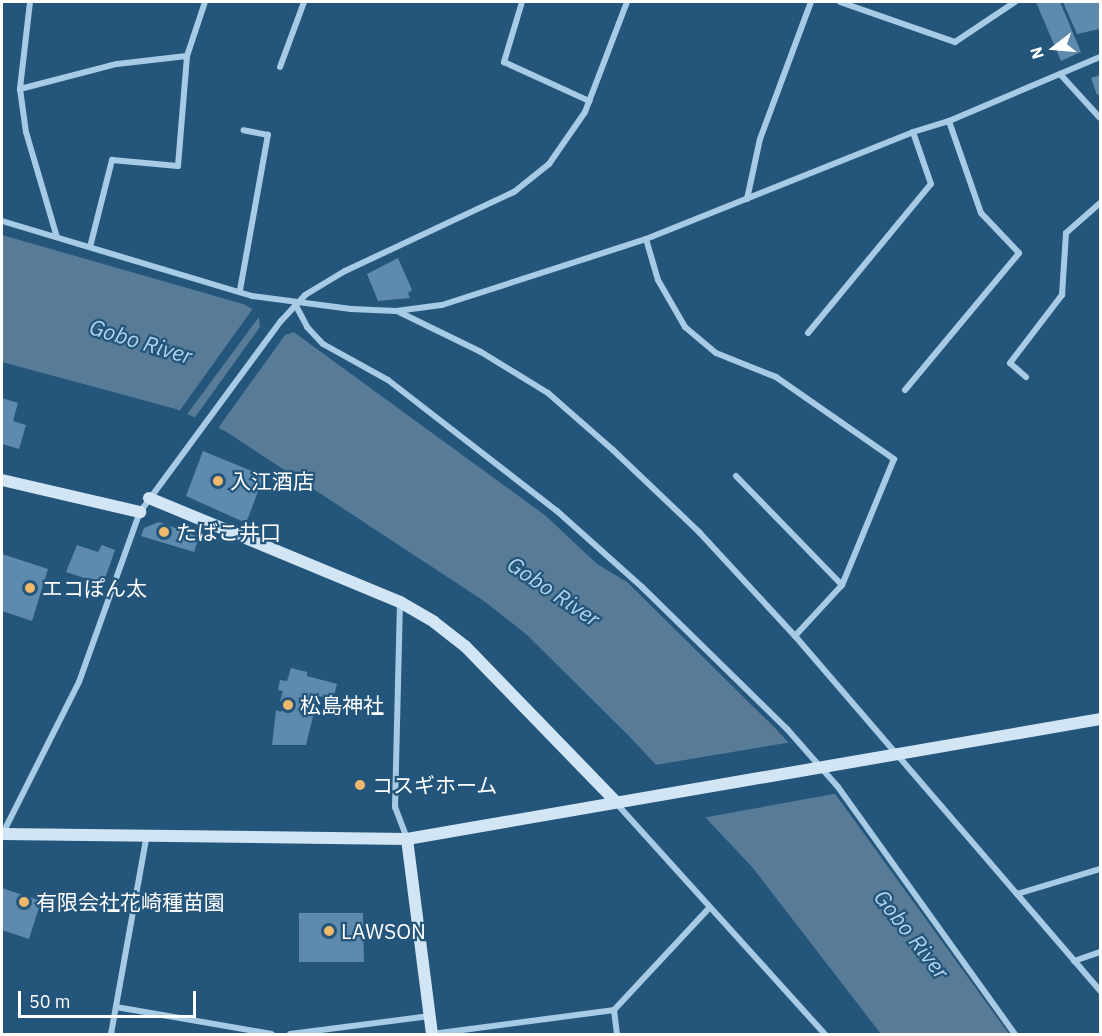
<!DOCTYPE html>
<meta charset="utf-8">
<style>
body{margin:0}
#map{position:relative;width:1102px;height:1036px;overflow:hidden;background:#24557b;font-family:"IBM Plex Sans","Noto Sans JP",sans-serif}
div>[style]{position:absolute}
.water>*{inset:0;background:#587c97}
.pier>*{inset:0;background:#24557b}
.building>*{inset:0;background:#5d8aad}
.street>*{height:6px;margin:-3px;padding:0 3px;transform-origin:3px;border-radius:3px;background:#a7cbe5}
.secondary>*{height:12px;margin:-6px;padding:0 6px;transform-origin:6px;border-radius:6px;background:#d1e5f4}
.dots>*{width:16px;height:16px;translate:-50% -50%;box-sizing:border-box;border:3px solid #24557b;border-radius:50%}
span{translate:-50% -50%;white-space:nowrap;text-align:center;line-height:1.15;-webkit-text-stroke:4.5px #24557b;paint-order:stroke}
.poi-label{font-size:21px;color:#fff}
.left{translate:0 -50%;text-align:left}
.water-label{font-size:22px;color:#b2d4ed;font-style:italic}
.frame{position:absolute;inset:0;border:3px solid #fff;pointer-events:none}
.north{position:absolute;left:1024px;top:18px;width:60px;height:60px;-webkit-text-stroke:4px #24557b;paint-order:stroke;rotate:254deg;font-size:16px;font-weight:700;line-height:24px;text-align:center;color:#fff}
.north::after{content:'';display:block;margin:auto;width:21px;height:27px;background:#fff;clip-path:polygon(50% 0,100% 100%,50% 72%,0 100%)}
.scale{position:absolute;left:18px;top:991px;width:178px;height:27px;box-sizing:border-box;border:3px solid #fff;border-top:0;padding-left:8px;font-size:18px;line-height:21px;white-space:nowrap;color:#fff;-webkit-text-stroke:4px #24557b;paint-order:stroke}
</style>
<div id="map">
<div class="water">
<i style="clip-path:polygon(2px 235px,243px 304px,295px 333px,546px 516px,597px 564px,627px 582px,777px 730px,836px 795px,1009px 1034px,881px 1034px,753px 868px,628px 735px,526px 634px,484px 601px,225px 431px,176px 409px,2px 362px)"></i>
</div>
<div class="pier">
<i style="clip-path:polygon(254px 307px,297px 331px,285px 335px,216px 431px,193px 420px,260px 327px,259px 317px,185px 417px,178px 413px)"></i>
<i style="clip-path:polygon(792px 742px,839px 793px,702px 818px,655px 765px)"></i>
</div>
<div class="building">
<i style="clip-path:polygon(1036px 2px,1060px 2px,1081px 52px,1061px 61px)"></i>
<i style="clip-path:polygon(1063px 2px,1100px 2px,1100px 29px,1077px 34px)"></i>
<i style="clip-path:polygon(1100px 75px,1100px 94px,1097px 95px,1091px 78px)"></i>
<i style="clip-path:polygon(398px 258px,412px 290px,408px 293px,410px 298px,378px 301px,367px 274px)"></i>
<i style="clip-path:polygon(2px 398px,18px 403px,13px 421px,26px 425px,19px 449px,2px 444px)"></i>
<i style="clip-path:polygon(203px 451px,264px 476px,246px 523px,186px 496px)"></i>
<i style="clip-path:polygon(159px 522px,199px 537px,194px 552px,141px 536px,144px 528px)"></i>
<i style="clip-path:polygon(77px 545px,98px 552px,102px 545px,115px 550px,103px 584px,66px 572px)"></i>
<i style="clip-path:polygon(2px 554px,48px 569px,32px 621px,2px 611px)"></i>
<i style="clip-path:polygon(291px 668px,307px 672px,307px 676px,337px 684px,333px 699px,318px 696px,306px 745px,272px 745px,276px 710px,281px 712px,284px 702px,280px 701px,283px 691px,278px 690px,280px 680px,287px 681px)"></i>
<i style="clip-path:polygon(2px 888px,41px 901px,29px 939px,2px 930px)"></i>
<i style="clip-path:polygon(299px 913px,363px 913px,364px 962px,299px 962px)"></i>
</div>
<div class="street">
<i style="left:30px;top:2px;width:88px;rotate:96.6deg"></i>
<i style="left:20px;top:89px;width:43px;rotate:82.1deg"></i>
<i style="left:26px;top:132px;width:109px;rotate:73.6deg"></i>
<i style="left:522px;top:2px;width:63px;rotate:106.7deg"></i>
<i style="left:504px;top:62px;width:94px;rotate:24.6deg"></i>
<i style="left:840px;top:2px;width:122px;rotate:19.2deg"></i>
<i style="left:955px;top:42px;width:72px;rotate:-33.7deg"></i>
<i style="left:280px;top:67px;width:69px;rotate:-69.7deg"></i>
<i style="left:1060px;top:74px;width:59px;rotate:47.7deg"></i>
<i style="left:20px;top:89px;width:100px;rotate:-14.5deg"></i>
<i style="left:117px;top:64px;width:70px;rotate:-6.5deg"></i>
<i style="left:187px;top:56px;width:57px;rotate:-71.6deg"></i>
<i style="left:747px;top:199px;width:61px;rotate:-77.8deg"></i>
<i style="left:760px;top:139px;width:146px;rotate:-69.6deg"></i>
<i style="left:2px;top:221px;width:261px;rotate:16.7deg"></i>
<i style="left:252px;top:296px;width:100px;rotate:7.5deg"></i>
<i style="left:351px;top:309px;width:45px;rotate:2.5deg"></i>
<i style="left:396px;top:311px;width:46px;rotate:-7.4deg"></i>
<i style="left:442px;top:305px;width:214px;rotate:-17.9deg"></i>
<i style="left:646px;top:239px;width:288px;rotate:-21.8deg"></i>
<i style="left:913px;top:132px;width:38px;rotate:-17deg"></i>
<i style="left:949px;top:121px;width:164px;rotate:-23deg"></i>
<i style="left:646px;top:239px;width:43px;rotate:73.7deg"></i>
<i style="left:658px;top:280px;width:54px;rotate:60.1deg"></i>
<i style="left:685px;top:327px;width:40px;rotate:40deg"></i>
<i style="left:716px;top:353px;width:65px;rotate:21.8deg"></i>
<i style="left:776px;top:377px;width:144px;rotate:34.8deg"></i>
<i style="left:894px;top:459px;width:136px;rotate:112.4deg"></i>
<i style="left:842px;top:585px;width:69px;rotate:132.7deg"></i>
<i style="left:90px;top:247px;width:90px;rotate:-75.8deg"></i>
<i style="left:112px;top:160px;width:66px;rotate:5.2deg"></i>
<i style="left:178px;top:166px;width:110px;rotate:-85.3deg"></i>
<i style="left:240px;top:290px;width:158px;rotate:-79.8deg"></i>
<i style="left:268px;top:135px;width:25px;rotate:-169deg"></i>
<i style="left:295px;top:304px;width:26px;rotate:62deg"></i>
<i style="left:307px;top:327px;width:23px;rotate:47deg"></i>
<i style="left:323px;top:344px;width:74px;rotate:29deg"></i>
<i style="left:388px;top:380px;width:214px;rotate:37.8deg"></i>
<i style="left:557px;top:511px;width:114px;rotate:41.8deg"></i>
<i style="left:642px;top:587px;width:203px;rotate:44.4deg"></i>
<i style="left:787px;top:729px;width:77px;rotate:48.7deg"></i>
<i style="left:838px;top:787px;width:304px;rotate:54.4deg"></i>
<i style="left:397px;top:311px;width:93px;rotate:26deg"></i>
<i style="left:481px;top:352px;width:79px;rotate:31.5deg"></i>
<i style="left:548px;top:393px;width:86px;rotate:41.2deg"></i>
<i style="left:613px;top:450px;width:119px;rotate:43.6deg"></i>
<i style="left:699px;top:532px;width:142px;rotate:47.3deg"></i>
<i style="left:795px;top:636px;width:468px;rotate:49.3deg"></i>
<i style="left:808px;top:333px;width:193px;rotate:-50.5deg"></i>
<i style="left:931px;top:184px;width:55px;rotate:-109.1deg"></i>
<i style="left:1026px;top:377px;width:21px;rotate:-139deg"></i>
<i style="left:1010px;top:363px;width:86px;rotate:-52.6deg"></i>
<i style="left:1062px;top:295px;width:62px;rotate:-86.3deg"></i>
<i style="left:1066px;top:233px;width:45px;rotate:-41.4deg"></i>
<i style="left:905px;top:390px;width:178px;rotate:-50.2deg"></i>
<i style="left:1019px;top:253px;width:55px;rotate:-133.5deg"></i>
<i style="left:981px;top:213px;width:97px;rotate:-109.2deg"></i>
<i style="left:736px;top:476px;width:152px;rotate:45.8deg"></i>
<i style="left:400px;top:602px;width:205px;rotate:91.4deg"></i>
<i style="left:395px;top:807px;width:34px;rotate:69deg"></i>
<i style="left:616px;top:803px;width:312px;rotate:47.9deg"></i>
<i style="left:2px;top:835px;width:171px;rotate:-63.3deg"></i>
<i style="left:79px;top:682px;width:181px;rotate:-70.3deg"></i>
<i style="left:140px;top:512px;width:237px;rotate:-53.6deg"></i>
<i style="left:281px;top:321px;width:35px;rotate:-47deg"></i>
<i style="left:305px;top:295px;width:47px;rotate:-31deg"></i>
<i style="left:345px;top:271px;width:187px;rotate:-25.1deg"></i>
<i style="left:514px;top:192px;width:45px;rotate:-38.7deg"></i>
<i style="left:549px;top:164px;width:63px;rotate:-55.3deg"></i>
<i style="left:585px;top:112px;width:118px;rotate:-69.1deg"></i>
<i style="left:1017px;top:894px;width:87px;rotate:-16.8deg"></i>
<i style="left:1074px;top:961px;width:28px;rotate:-19deg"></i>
<i style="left:116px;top:1007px;width:158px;rotate:9.8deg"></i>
<i style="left:614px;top:1010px;width:24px;rotate:83deg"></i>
<i style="left:111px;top:1034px;width:203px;rotate:-79.8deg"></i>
<i style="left:290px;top:1034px;width:141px;rotate:-7.3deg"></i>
<i style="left:432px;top:1034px;width:184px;rotate:-7.5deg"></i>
<i style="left:614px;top:1010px;width:139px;rotate:-47deg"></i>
</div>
<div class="secondary">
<i style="left:2px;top:480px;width:142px;rotate:13.1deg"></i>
<i style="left:149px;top:498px;width:272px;rotate:22.5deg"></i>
<i style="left:400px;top:602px;width:39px;rotate:30deg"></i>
<i style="left:434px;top:622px;width:39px;rotate:38deg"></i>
<i style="left:465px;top:646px;width:216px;rotate:45.9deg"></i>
<i style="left:2px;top:834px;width:405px;rotate:0.7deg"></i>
<i style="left:407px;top:839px;width:703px;rotate:-9.82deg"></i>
<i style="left:407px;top:839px;width:197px;rotate:82.7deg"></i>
</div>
<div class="dots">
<i style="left:218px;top:481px;background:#efb86b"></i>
<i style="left:164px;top:532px;background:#efb86b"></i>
<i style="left:30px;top:588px;background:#efb86b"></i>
<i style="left:288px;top:705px;background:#efb86b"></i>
<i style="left:360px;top:785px;background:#efb86b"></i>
<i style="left:24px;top:902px;background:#efb86b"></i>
<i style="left:329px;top:931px;background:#efb86b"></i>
</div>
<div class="poi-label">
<span class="left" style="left:230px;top:481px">入江酒店</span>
<span class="left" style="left:176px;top:532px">たばこ井口</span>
<span class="left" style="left:42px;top:588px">エコぽん太</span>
<span class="left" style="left:300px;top:705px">松島神社</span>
<span class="left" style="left:372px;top:785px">コスギホーム</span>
<span class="left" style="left:36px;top:902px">有限会社花崎種苗園</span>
<span class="left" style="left:341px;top:931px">LAWSON</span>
</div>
<div class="water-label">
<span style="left:141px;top:341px;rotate:17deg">Gobo River</span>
<span style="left:554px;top:591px;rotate:34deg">Gobo River</span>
<span style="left:912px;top:934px;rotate:52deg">Gobo River</span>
</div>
<div class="frame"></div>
<div class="north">N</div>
<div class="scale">50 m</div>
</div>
